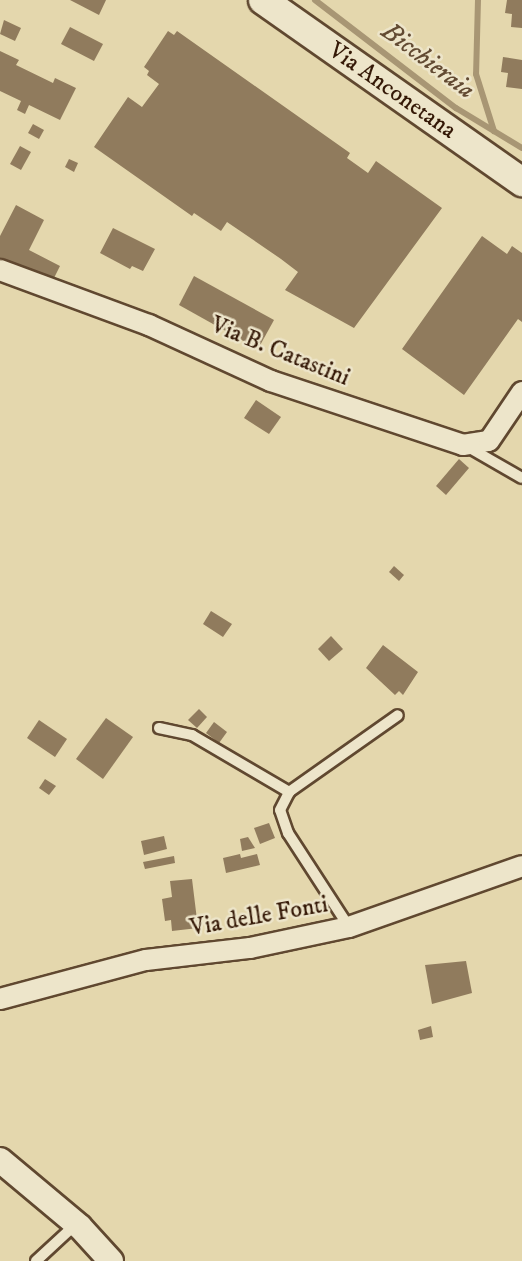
<!DOCTYPE html>
<style>
body{margin:0}
#map{position:relative;width:522px;height:1261px;overflow:hidden;background:#e4d7ad;font-family:"IM FELL DW Pica",serif}
div>[style]{position:absolute}
.stream>*{height:6px;margin:-3px;padding:0 3px;transform-origin:3px;border-radius:3px;background:#a89674}
.building>*{inset:0;background:#907b5d}
.roads{filter:drop-shadow(2px 0 #604830) drop-shadow(-2px 0 #604830) drop-shadow(0 2px #604830) drop-shadow(0 -2px #604830)}
.service>*{height:10px;margin:-5px;padding:0 5px;transform-origin:5px;border-radius:5px;background:#ede5ca}
.minor>*{height:20px;margin:-10px;padding:0 10px;transform-origin:10px;border-radius:10px;background:#ede5ca}
.tertiary>*{height:24px;margin:-12px;padding:0 12px;transform-origin:12px;border-radius:12px;background:#ede5ca}
.secondary>*{height:28px;margin:-14px;padding:0 14px;transform-origin:14px;border-radius:14px;background:#ede5ca}
span{translate:-50% -50%;white-space:nowrap;text-align:center;line-height:1.15;-webkit-text-stroke:5px #ede5ca;paint-order:stroke}
.street-label{font-size:24px;color:#341806}
.water-label{font-size:26px;color:#624a32;font-style:italic}
</style>
<div id="map">
<div class="stream">
<i style="left:315px;top:0;width:178px;rotate:37.5deg"></i>
<i style="left:456px;top:108px;width:77px;rotate:31.2deg"></i>
<i style="left:478px;top:0;width:74px;rotate:91.5deg"></i>
<i style="left:476px;top:74px;width:60px;rotate:72.5deg"></i>
</div>
<div class="building">
<i style="clip-path:polygon(70px 0,106px 0,99px 15px)"></i>
<i style="clip-path:polygon(507px 0,522px 0,522px 28px,511px 27px,512px 14px,505px 13px)"></i>
<i style="clip-path:polygon(4px 20px,21px 28px,15px 41px,0 34px)"></i>
<i style="clip-path:polygon(70px 27px,103px 44px,94px 61px,61px 44px)"></i>
<i style="clip-path:polygon(168px 31px,174px 35px,177px 31px,350px 153px,347px 158px,368px 173px,376px 161px,442px 208px,354px 328px,285px 290px,298px 272px,281px 259px,227px 222px,221px 231px,194px 213px,192px 216px,94px 147px,128px 97px,142px 107px,159px 84px,147px 75px,149px 71px,144px 67px)"></i>
<i style="clip-path:polygon(0 51px,19px 60px,16px 65px,53px 83px,55px 78px,76px 88px,60px 120px,29px 105px,25px 114px,17px 110px,21px 101px,0 91px)"></i>
<i style="clip-path:polygon(503px 57px,522px 60px,522px 89px,506px 87px,508px 73px,501px 72px)"></i>
<i style="clip-path:polygon(33px 124px,44px 130px,39px 139px,28px 133px)"></i>
<i style="clip-path:polygon(20px 146px,31px 152px,21px 170px,10px 164px)"></i>
<i style="clip-path:polygon(69px 159px,78px 163px,74px 172px,65px 167px)"></i>
<i style="clip-path:polygon(16px 205px,44px 220px,29px 250px,60px 266px,51px 284px,0 258px,0 236px)"></i>
<i style="clip-path:polygon(113px 228px,155px 249px,143px 271px,132px 266px,130px 269px,100px 253px)"></i>
<i style="clip-path:polygon(482px 236px,507px 254px,512px 246px,522px 253px,522px 322px,518px 319px,464px 395px,402px 349px)"></i>
<i style="clip-path:polygon(194px 276px,274px 320px,258px 349px,179px 305px)"></i>
<i style="clip-path:polygon(256px 400px,281px 417px,269px 434px,244px 418px)"></i>
<i style="clip-path:polygon(459px 459px,469px 468px,446px 495px,436px 486px)"></i>
<i style="clip-path:polygon(394px 566px,404px 575px,399px 581px,389px 572px)"></i>
<i style="clip-path:polygon(211px 611px,232px 624px,223px 637px,203px 624px)"></i>
<i style="clip-path:polygon(331px 636px,343px 649px,329px 661px,318px 649px)"></i>
<i style="clip-path:polygon(383px 645px,418px 672px,403px 695px,399px 691px,395px 695px,366px 668px)"></i>
<i style="clip-path:polygon(199px 709px,207px 717px,197px 728px,188px 720px)"></i>
<i style="clip-path:polygon(106px 718px,133px 737px,103px 779px,76px 759px)"></i>
<i style="clip-path:polygon(39px 720px,67px 739px,55px 757px,27px 738px)"></i>
<i style="clip-path:polygon(214px 722px,227px 732px,219px 743px,206px 733px)"></i>
<i style="clip-path:polygon(45px 779px,56px 786px,49px 795px,39px 788px)"></i>
<i style="clip-path:polygon(269px 823px,275px 838px,260px 844px,254px 828px)"></i>
<i style="clip-path:polygon(164px 836px,167px 849px,144px 855px,141px 841px)"></i>
<i style="clip-path:polygon(248px 837px,255px 848px,242px 851px,240px 839px)"></i>
<i style="clip-path:polygon(240px 854px,241px 858px,257px 854px,260px 865px,226px 873px,223px 858px)"></i>
<i style="clip-path:polygon(174px 856px,175px 863px,145px 869px,143px 862px)"></i>
<i style="clip-path:polygon(192px 879px,198px 928px,172px 931px,171px 920px,165px 921px,162px 899px,172px 897px,170px 881px)"></i>
<i style="clip-path:polygon(466px 961px,472px 993px,432px 1004px,425px 965px)"></i>
<i style="clip-path:polygon(431px 1026px,433px 1037px,420px 1040px,418px 1030px)"></i>
</div>
<div class="roads">
<div class="service">
<i style="left:468px;top:447px;width:62px;rotate:29.9deg"></i>
<i style="left:159px;top:728px;width:34px;rotate:12deg"></i>
<i style="left:192px;top:735px;width:113px;rotate:30.4deg"></i>
<i style="left:349px;top:927px;width:112px;rotate:-123deg"></i>
<i style="left:288px;top:833px;width:24px;rotate:-109deg"></i>
<i style="left:280px;top:810px;width:20px;rotate:-63deg"></i>
<i style="left:289px;top:792px;width:133px;rotate:-35.2deg"></i>
<i style="left:36px;top:1261px;width:54px;rotate:-42.8deg"></i>
</div>
<div class="minor">
<i style="left:0;top:270px;width:159px;rotate:20.3deg"></i>
<i style="left:149px;top:325px;width:134px;rotate:24.7deg"></i>
<i style="left:271px;top:381px;width:202px;rotate:18.4deg"></i>
<i style="left:463px;top:445px;width:26px;rotate:-9deg"></i>
<i style="left:489px;top:441px;width:59px;rotate:-56deg"></i>
<i style="left:0;top:999px;width:151px;rotate:-15deg"></i>
<i style="left:146px;top:960px;width:105px;rotate:-6.6deg"></i>
<i style="left:250px;top:948px;width:101px;rotate:-12deg"></i>
<i style="left:349px;top:927px;width:183px;rotate:-19.4deg"></i>
</div>
<div class="tertiary">
<i style="left:0;top:1160px;width:104px;rotate:39.9deg"></i>
<i style="left:80px;top:1227px;width:46px;rotate:47.6deg"></i>
</div>
<div class="secondary">
<i style="left:263px;top:0;width:317px;rotate:35.1deg"></i>
</div>
</div>
<div class="street-label">
<span style="left:392px;top:91px;rotate:35deg">Via Anconetana</span>
<span style="left:280px;top:352px;rotate:22deg">Via B. Catastini</span>
<span style="left:259px;top:917px;rotate:-10deg">Via delle Fonti</span>
</div>
<div class="water-label">
<span style="left:428px;top:61px;rotate:37deg">Bicchieraia</span>
</div>
</div>
